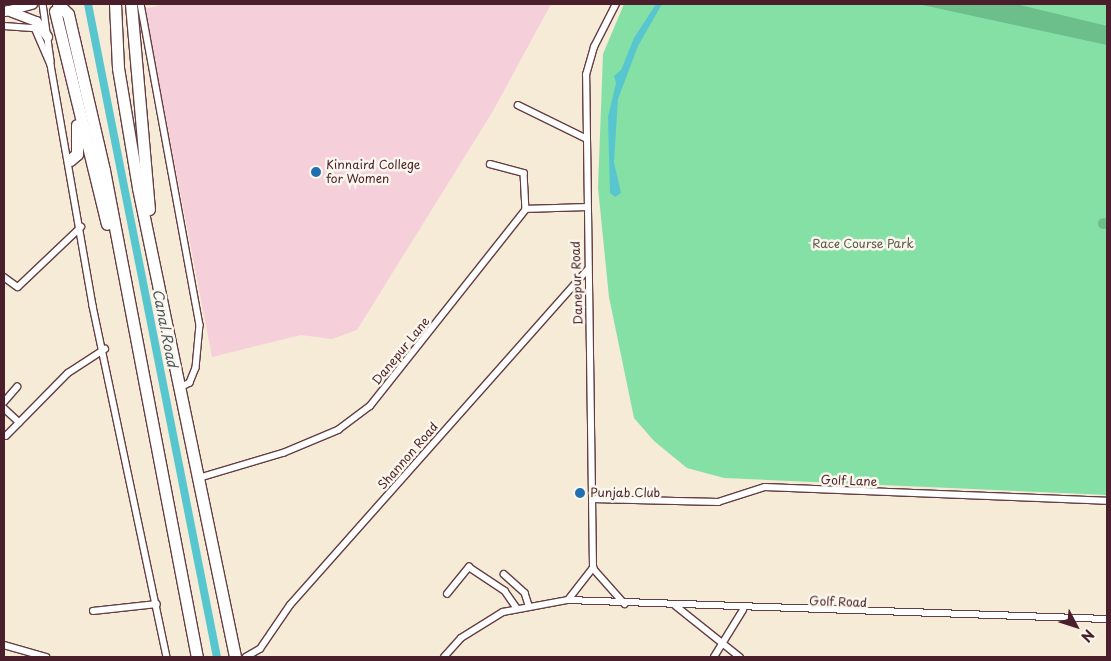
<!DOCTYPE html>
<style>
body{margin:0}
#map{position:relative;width:1111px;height:661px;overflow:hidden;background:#f6ebd6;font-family:"Playpen Sans",sans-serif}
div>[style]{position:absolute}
.built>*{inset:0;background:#f5cfda}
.green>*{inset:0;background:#85e0a6}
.forest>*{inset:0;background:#6cbe8b}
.round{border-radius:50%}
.water>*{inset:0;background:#58c6cf}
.canal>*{height:8px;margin:-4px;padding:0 4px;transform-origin:4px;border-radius:4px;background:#58c6cf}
.roads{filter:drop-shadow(1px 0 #643e45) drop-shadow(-1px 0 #643e45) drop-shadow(0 1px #643e45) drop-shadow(0 -1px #643e45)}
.street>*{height:5.5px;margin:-2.75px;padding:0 2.75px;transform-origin:2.75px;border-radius:2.75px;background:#fff}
.secondary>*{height:9px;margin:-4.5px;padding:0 4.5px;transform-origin:4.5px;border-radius:4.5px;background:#fff}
.highway>*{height:11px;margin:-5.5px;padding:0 5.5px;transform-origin:5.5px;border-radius:5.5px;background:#fff}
.dots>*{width:14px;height:14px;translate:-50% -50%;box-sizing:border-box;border:2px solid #fbf7ec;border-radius:50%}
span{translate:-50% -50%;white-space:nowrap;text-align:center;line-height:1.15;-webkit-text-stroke:5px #fbf7ec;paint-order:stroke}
.poi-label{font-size:12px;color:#4a1f2b}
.left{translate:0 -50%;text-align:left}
.park-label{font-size:12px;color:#5c5950}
.street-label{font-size:12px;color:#4a1f2b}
.water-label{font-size:14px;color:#4f5964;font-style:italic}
.frame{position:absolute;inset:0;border:5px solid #4a1f2b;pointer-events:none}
.north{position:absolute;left:1051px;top:601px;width:50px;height:50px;-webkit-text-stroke:4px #fbf7ec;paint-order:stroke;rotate:130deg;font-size:14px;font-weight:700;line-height:20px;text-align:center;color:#4a1f2b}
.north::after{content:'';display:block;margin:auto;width:18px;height:22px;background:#4a1f2b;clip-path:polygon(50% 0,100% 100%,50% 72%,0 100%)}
</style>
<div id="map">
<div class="built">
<i style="clip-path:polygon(165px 4px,551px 4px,493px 111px,357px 330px,332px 339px,301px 335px,212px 357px,145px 9px)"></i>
</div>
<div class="green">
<i style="clip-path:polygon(624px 4px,1107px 4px,1107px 495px,724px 478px,687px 468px,654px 441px,634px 418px,609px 297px,598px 188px,603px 54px)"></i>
</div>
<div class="forest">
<i style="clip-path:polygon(918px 4px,1020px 5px,1107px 26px,1107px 45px)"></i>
<i class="round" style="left:1097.5px;top:217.5px;width:11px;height:11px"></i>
</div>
<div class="water">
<i style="clip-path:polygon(656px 4px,662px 4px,638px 46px,618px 99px,614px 162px,621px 193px,615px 197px,610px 193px,608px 117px,616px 83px,614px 76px,621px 70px,634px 38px)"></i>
</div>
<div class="canal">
<i style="left:88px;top:4px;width:666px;rotate:78.83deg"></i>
</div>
<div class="roads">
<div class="street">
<i style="left:43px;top:4px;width:58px;rotate:82deg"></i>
<i style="left:141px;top:4px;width:326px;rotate:79.6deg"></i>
<i style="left:200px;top:325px;width:43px;rotate:95.3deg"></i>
<i style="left:196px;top:368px;width:16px;rotate:112deg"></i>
<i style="left:190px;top:383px;width:9px;rotate:153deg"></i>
<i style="left:4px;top:26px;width:31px;rotate:4deg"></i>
<i style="left:35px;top:28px;width:40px;rotate:66.6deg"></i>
<i style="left:51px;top:65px;width:245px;rotate:80.1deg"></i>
<i style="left:93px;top:306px;width:359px;rotate:78.1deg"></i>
<i style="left:518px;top:105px;width:75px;rotate:26.2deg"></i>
<i style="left:490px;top:164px;width:35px;rotate:15deg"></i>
<i style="left:524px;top:173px;width:36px;rotate:87deg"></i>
<i style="left:4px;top:277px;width:17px;rotate:36deg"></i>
<i style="left:18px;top:287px;width:87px;rotate:-43.6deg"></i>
<i style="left:4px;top:402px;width:20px;rotate:-49deg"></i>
<i style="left:4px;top:408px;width:21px;rotate:43deg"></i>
<i style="left:6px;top:436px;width:88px;rotate:-45.5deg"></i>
<i style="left:68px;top:373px;width:44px;rotate:-33deg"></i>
<i style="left:199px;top:478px;width:88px;rotate:-16.6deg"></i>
<i style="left:283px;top:453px;width:60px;rotate:-22.7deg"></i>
<i style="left:338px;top:430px;width:40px;rotate:-37deg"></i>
<i style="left:370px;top:406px;width:251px;rotate:-51.6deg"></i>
<i style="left:526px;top:209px;width:59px;rotate:-1.9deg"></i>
<i style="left:592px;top:499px;width:126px;rotate:1.4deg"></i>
<i style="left:718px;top:502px;width:49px;rotate:-17.7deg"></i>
<i style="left:765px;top:487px;width:342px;rotate:2.3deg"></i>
<i style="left:593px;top:568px;width:48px;rotate:48.4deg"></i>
<i style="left:504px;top:574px;width:28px;rotate:42deg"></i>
<i style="left:525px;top:593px;width:13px;rotate:72deg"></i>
<i style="left:447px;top:594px;width:35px;rotate:-51deg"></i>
<i style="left:469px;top:567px;width:43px;rotate:33.7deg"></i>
<i style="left:505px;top:591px;width:21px;rotate:55deg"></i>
<i style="left:568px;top:600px;width:539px;rotate:2.02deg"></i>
<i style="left:676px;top:606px;width:82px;rotate:38.6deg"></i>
<i style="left:93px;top:611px;width:64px;rotate:-6.2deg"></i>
<i style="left:4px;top:645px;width:44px;rotate:15.9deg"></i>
<i style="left:246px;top:657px;width:16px;rotate:-30deg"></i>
<i style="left:260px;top:649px;width:53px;rotate:-55.7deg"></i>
<i style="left:290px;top:605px;width:448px;rotate:-48.4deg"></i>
<i style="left:444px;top:657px;width:25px;rotate:-48deg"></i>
<i style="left:461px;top:638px;width:49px;rotate:-31.8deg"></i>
<i style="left:503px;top:612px;width:66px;rotate:-10.5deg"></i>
<i style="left:568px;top:600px;width:41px;rotate:-52deg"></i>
<i style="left:593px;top:568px;width:493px;rotate:-90.8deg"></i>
<i style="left:586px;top:75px;width:29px;rotate:-74deg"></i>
<i style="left:594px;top:47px;width:48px;rotate:-62.9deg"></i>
<i style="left:714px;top:657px;width:55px;rotate:-58.3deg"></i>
</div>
<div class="secondary">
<i style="left:7px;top:10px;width:31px;rotate:21deg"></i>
<i style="left:36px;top:21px;width:19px;rotate:54deg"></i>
<i style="left:5px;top:11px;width:28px;rotate:-15deg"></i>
</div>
<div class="highway">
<i style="left:58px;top:4px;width:14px;rotate:45deg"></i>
<i style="left:68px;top:14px;width:160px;rotate:77deg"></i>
<i style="left:104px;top:170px;width:496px;rotate:79.2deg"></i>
<i style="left:115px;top:4px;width:64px;rotate:87.3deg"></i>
<i style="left:118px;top:68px;width:122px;rotate:80.5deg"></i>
<i style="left:138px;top:188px;width:479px;rotate:78.3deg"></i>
<i style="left:131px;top:4px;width:206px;rotate:85deg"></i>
<i style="left:55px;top:11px;width:219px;rotate:76.3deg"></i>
<i style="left:70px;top:160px;width:9px;rotate:-41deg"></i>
<i style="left:77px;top:154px;width:29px;rotate:-90deg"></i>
</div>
</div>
<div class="dots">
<i style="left:316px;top:172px;background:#1f6fb2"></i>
<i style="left:580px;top:493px;background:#1f6fb2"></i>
</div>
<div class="poi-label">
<span class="left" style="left:326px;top:172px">Kinnaird College<br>for Women</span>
<span class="left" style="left:590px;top:493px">Punjab Club</span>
</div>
<div class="park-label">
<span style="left:863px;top:244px">Race Course Park</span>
</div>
<div class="street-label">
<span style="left:577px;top:283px;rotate:-92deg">Danepur Road</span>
<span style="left:401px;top:351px;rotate:-51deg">Danepur Lane</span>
<span style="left:408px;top:456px;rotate:-49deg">Shannon Road</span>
<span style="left:849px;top:481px;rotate:2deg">Golf Lane</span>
<span style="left:838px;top:602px;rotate:2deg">Golf Road</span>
</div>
<div class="water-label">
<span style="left:165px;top:328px;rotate:79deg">Canal Road</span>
</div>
<div class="frame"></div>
<div class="north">N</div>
</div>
